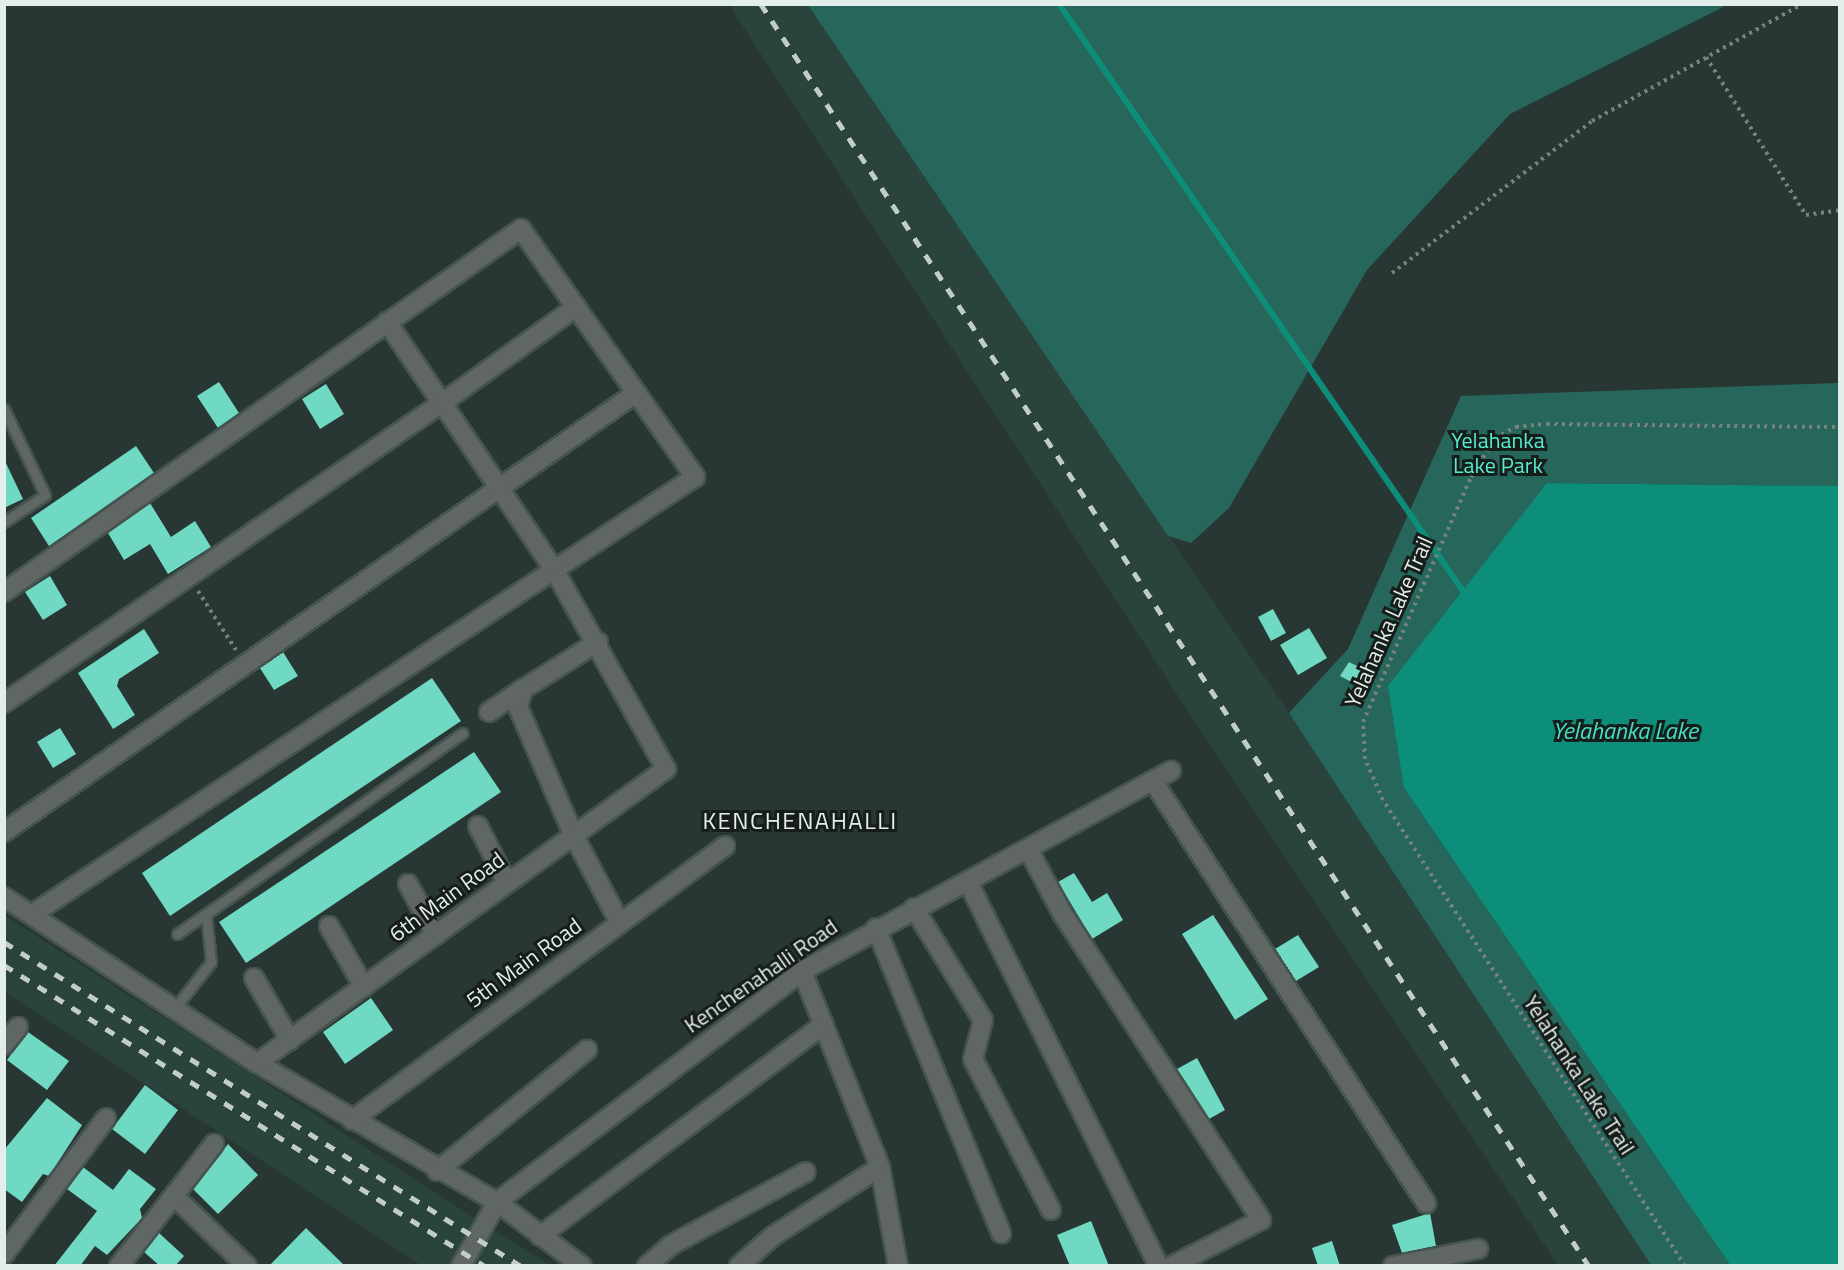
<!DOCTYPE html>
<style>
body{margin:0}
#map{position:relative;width:1844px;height:1270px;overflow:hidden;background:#283733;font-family:"Titillium Web",sans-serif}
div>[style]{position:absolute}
.built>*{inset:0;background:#2b433d}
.green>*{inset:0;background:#27675b}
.water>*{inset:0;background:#0c8e7a}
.stream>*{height:6px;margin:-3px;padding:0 3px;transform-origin:3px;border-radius:3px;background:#0c8e7a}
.building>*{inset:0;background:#6fd9c3}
.path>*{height:4px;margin-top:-2px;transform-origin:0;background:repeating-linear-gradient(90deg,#75827e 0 3px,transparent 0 7.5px)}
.roads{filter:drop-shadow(2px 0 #465450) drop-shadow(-2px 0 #465450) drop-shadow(0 2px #465450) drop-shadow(0 -2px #465450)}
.lane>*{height:9px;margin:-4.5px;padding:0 4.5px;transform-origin:4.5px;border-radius:4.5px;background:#5f6664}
.street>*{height:18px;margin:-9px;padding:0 9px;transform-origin:9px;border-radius:9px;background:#5f6664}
.rail>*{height:4.5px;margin-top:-2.25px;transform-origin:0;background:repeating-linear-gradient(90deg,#c2ccc9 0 10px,transparent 0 20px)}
span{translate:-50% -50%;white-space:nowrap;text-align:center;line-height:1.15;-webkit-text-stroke:6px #161d1b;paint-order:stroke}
.park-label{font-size:22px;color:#54edd0}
.street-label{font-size:22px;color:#e3edea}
.water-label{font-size:24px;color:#44e0c4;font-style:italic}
.neighbourhood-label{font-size:24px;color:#e3edea;letter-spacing:1.5px}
.frame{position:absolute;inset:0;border:6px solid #e3edea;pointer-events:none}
</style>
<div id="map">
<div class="built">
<i style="clip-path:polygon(729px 5px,808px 5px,1289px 713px,1651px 1265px,1558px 1265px,1212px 748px)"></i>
<i style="clip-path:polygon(4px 915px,506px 1238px,551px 1265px,421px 1265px,5px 992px)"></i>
</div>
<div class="green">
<i style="clip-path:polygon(808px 5px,1727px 5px,1510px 114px,1367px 270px,1229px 508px,1191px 543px,1168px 536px)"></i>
<i style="clip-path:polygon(1839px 383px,1839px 486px,1547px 483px,1404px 788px,1730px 1265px,1651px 1265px,1289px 713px,1348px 649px,1461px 396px)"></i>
</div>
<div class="water">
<i style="clip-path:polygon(1547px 483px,1839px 486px,1839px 1265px,1730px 1265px,1404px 788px,1388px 686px)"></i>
</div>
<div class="stream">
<i style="left:1059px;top:4px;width:720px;rotate:55.47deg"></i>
</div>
<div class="building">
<i style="clip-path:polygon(219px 382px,239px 413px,218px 428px,197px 396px)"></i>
<i style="clip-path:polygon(326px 384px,344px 414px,320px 429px,302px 399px)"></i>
<i style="clip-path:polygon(136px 446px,154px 473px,49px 546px,31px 518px)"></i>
<i style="clip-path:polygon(4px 459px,23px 499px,4px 508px)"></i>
<i style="clip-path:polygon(150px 503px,171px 537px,195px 521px,211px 547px,168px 574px,150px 544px,124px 560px,108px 533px)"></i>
<i style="clip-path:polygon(50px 576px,67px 605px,43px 620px,25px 592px)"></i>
<i style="clip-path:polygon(1273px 609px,1286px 633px,1271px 641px,1258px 617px)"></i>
<i style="clip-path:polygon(1309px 628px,1327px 658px,1298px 675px,1280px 645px)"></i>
<i style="clip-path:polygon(144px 629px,159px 653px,119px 679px,117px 686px,135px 715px,113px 729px,78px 673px)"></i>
<i style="clip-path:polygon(283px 652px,298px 676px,274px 690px,260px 668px)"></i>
<i style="clip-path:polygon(1349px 662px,1365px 670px,1357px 685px,1340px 676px)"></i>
<i style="clip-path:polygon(432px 678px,461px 721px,170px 916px,142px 873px)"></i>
<i style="clip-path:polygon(60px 728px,76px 754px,53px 768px,37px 742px)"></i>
<i style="clip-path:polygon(474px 752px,501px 792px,246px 963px,219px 922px)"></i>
<i style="clip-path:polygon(1074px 873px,1092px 902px,1107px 893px,1123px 920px,1092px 939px,1058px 882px)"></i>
<i style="clip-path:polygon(1213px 915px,1268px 999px,1235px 1020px,1182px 934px)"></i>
<i style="clip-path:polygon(1298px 935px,1319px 967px,1296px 981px,1275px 949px)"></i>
<i style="clip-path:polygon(371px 998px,393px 1030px,345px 1064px,323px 1032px)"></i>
<i style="clip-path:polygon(28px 1032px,69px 1061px,47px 1090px,7px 1060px)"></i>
<i style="clip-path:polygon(1197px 1058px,1225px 1110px,1209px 1119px,1177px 1069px)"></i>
<i style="clip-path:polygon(145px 1085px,178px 1110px,145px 1154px,112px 1129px)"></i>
<i style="clip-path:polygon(47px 1098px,82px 1125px,49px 1176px,43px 1174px,22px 1202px,4px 1189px,4px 1150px)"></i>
<i style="clip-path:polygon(228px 1144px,258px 1175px,218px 1214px,193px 1189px)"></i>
<i style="clip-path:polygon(83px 1167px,113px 1190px,129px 1169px,156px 1189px,140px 1209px,142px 1218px,107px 1255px,95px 1246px,80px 1266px,54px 1266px,97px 1211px,67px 1189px)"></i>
<i style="clip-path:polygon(1430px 1213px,1436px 1246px,1402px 1253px,1392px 1225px)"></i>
<i style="clip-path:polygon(1091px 1221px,1109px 1266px,1070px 1266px,1057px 1235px)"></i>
<i style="clip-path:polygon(306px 1228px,345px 1266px,269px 1266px)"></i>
<i style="clip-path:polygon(159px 1233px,184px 1256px,175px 1266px,160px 1266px,144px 1252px)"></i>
<i style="clip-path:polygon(1332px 1241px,1340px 1266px,1318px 1266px,1312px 1248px)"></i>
</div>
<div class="path">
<i style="left:1706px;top:57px;width:187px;rotate:57.7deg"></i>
<i style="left:1806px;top:215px;width:34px;rotate:-8deg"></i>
<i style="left:1392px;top:273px;width:251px;rotate:-37.2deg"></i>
<i style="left:1592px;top:121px;width:240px;rotate:-29.1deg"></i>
<i style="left:198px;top:591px;width:70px;rotate:57.2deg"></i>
<i style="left:1685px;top:1266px;width:555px;rotate:-122.95deg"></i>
<i style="left:1383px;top:800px;width:45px;rotate:-113.7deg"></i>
<i style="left:1365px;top:759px;width:37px;rotate:-93deg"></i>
<i style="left:1363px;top:722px;width:268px;rotate:-66.2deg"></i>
<i style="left:1471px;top:477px;width:46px;rotate:-58.4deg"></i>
<i style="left:1495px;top:438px;width:24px;rotate:-28deg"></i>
<i style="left:1516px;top:427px;width:31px;rotate:-6deg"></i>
<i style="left:1547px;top:424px;width:293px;rotate:0.6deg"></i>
</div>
<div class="roads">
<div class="lane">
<i style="left:4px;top:409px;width:95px;rotate:64.5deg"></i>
<i style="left:45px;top:495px;width:49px;rotate:146.6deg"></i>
<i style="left:177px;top:934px;width:35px;rotate:-35deg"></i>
<i style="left:174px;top:1009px;width:60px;rotate:-51.8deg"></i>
<i style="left:211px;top:962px;width:48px;rotate:-95.9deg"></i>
<i style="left:206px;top:914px;width:314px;rotate:-35.2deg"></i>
</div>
<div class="street">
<i style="left:4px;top:592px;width:632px;rotate:-35.07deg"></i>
<i style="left:521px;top:229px;width:303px;rotate:54.9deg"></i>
<i style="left:695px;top:477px;width:795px;rotate:146.59deg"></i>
<i style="left:598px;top:642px;width:89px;rotate:147.9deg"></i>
<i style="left:523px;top:689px;width:19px;rotate:106deg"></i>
<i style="left:518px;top:707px;width:138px;rotate:66.6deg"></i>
<i style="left:573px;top:834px;width:101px;rotate:62.2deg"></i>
<i style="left:4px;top:703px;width:531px;rotate:-34.41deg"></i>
<i style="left:442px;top:403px;width:98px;rotate:-124.2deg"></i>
<i style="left:489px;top:712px;width:41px;rotate:-34.1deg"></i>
<i style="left:1153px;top:781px;width:503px;rotate:57.1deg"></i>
<i style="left:478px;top:826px;width:64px;rotate:63deg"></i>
<i style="left:4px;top:832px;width:770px;rotate:-34.78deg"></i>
<i style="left:1028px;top:849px;width:72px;rotate:62deg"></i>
<i style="left:1062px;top:913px;width:366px;rotate:57deg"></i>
<i style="left:1261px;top:1220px;width:100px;rotate:152.7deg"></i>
<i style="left:968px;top:882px;width:429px;rotate:63.6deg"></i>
<i style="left:408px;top:884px;width:58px;rotate:61.2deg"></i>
<i style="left:4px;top:897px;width:303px;rotate:33.3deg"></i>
<i style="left:257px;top:1063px;width:277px;rotate:30.1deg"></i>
<i style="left:497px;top:1202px;width:106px;rotate:37deg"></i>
<i style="left:914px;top:908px;width:132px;rotate:58.4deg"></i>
<i style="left:983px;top:1020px;width:40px;rotate:104.4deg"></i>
<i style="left:973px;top:1059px;width:170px;rotate:62.7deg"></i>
<i style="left:329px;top:926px;width:70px;rotate:60.2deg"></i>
<i style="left:876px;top:928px;width:330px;rotate:67.7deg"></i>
<i style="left:802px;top:971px;width:211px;rotate:68.3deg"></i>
<i style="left:880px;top:1167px;width:101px;rotate:79.7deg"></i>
<i style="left:254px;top:978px;width:72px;rotate:59.9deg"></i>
<i style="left:4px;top:1045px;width:23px;rotate:-52deg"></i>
<i style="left:257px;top:1063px;width:504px;rotate:-35.71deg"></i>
<i style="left:666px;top:769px;width:231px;rotate:-119.3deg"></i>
<i style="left:553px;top:568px;width:199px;rotate:-123.9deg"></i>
<i style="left:442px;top:403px;width:165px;rotate:-35.6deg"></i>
<i style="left:352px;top:1120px;width:463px;rotate:-36.3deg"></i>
<i style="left:437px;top:1171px;width:193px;rotate:-38.9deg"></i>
<i style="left:175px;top:1197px;width:100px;rotate:43.8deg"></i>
<i style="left:540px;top:1236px;width:354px;rotate:-36.7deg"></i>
<i style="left:4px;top:1254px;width:170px;rotate:-53.1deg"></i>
<i style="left:119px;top:1266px;width:155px;rotate:-52.1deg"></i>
<i style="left:461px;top:1266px;width:73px;rotate:-60.6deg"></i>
<i style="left:497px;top:1202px;width:383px;rotate:-37.1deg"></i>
<i style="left:802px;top:971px;width:420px;rotate:-28.5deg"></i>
<i style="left:647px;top:1266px;width:32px;rotate:-41deg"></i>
<i style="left:671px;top:1245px;width:153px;rotate:-28.4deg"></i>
<i style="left:739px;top:1266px;width:45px;rotate:-41.4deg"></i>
<i style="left:773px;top:1236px;width:127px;rotate:-32.8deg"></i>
<i style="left:1393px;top:1266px;width:87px;rotate:-11.3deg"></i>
</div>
</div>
<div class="rail">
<i style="left:761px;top:4px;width:1509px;rotate:56.73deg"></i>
<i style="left:4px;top:942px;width:610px;rotate:32.08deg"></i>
<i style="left:4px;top:965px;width:567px;rotate:32.04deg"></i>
</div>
<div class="park-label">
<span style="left:1498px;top:453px">Yelahanka<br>Lake Park</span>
</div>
<div class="street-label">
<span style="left:1389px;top:622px;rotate:-66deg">Yelahanka Lake Trail</span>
<span style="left:447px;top:897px;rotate:-36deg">6th Main Road</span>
<span style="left:524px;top:963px;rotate:-36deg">5th Main Road</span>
<span style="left:761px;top:976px;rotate:-35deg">Kenchenahalli Road</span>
<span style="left:1579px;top:1075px;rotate:57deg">Yelahanka Lake Trail</span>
</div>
<div class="water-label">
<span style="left:1625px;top:731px">Yelahanka Lake</span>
</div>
<div class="neighbourhood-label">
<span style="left:800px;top:821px">KENCHENAHALLI</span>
</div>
<div class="frame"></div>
</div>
